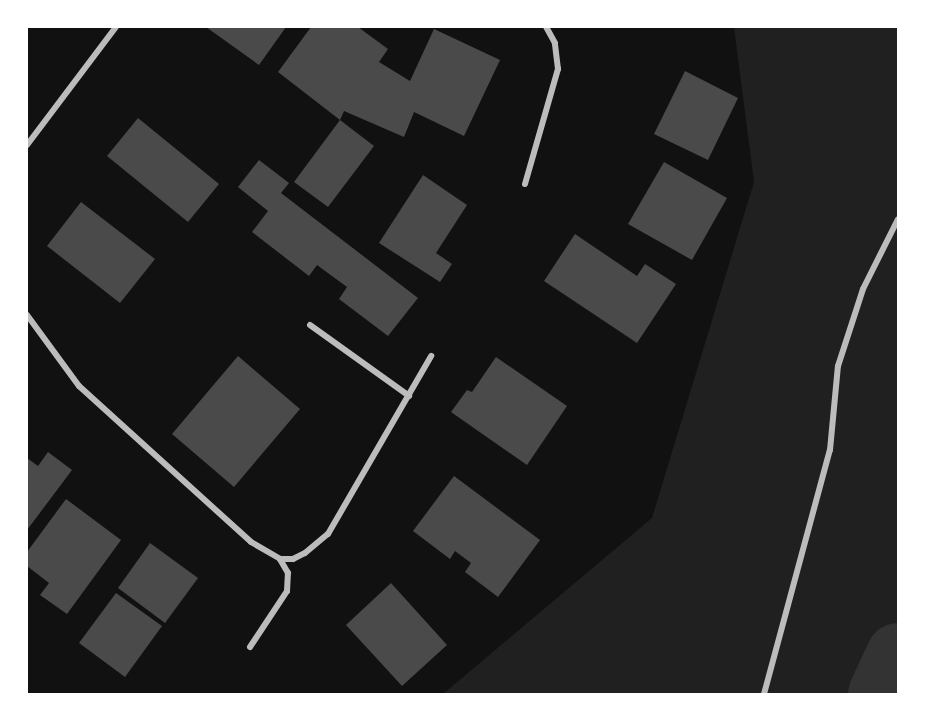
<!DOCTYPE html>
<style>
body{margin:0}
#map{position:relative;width:925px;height:721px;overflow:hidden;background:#111;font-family:"Fira Sans",sans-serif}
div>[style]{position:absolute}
.green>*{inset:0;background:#202020}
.river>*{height:64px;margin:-32px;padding:0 32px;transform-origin:32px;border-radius:32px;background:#333}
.building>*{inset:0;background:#4a4a4a}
.minor>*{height:6px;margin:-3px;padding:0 3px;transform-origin:3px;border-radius:3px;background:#bcbcbc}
span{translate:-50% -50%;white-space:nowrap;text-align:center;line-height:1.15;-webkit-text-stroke:5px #fff;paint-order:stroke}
.frame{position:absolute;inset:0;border:28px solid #fff;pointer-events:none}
</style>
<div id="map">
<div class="green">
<i style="clip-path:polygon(734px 27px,898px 27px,898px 694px,443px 694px,652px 518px,754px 182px)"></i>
</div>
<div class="river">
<i style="left:880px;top:694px;width:43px;rotate:-65.2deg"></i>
</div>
<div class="building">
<i style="clip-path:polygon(206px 27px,286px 27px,259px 65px)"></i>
<i style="clip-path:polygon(311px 27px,358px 27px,388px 49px,379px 62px,410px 81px,434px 29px,500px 60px,464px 136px,414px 112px,404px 137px,344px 111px,340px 120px,278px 72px)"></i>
<i style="clip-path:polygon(685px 71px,738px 98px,708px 160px,654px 134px)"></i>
<i style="clip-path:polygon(138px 118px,219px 184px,188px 222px,107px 156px)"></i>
<i style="clip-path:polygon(340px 120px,374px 146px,328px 207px,294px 182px)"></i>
<i style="clip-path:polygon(259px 160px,289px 183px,281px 193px,418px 298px,388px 336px,339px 299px,347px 287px,317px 265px,309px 276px,252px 232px,268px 211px,238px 187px)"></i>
<i style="clip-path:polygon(664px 162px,727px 198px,692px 260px,628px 224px)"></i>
<i style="clip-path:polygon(423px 175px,467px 205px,436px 253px,452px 264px,440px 282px,379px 243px)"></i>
<i style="clip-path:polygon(81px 202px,155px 259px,120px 303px,47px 246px)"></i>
<i style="clip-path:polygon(575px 234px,637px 276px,645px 264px,676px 284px,637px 343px,544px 281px)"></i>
<i style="clip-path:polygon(238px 356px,300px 409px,234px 487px,172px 434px)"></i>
<i style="clip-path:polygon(496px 357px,567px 406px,527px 465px,451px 412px,467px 390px,472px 392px)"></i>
<i style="clip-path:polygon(48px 452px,72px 470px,27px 530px,27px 458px,38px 466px)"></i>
<i style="clip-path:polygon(454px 476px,540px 540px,498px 597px,465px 572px,471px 563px,455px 551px,450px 559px,413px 531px)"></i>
<i style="clip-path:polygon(66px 499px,121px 540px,67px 614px,40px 595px,49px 583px,27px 566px,27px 552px)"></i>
<i style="clip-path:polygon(150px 543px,198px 578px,165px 623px,118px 588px)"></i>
<i style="clip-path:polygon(391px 583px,447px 645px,402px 686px,346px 625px)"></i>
<i style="clip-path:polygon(116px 593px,162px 626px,125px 677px,79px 643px)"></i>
</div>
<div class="minor">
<i style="left:27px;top:145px;width:148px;rotate:-53deg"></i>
<i style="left:525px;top:184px;width:120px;rotate:-74deg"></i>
<i style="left:558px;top:69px;width:26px;rotate:-97deg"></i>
<i style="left:555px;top:43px;width:18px;rotate:-119deg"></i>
<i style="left:27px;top:315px;width:88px;rotate:53.8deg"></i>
<i style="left:79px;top:386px;width:232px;rotate:42.2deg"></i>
<i style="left:251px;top:542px;width:34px;rotate:30deg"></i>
<i style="left:280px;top:559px;width:13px"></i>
<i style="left:293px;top:559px;width:13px;rotate:-27deg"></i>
<i style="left:305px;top:553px;width:30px;rotate:-40deg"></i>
<i style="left:328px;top:534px;width:206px;rotate:-59.9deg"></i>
<i style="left:310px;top:325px;width:122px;rotate:35.6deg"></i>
<i style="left:250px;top:647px;width:67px;rotate:-56.5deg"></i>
<i style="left:287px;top:591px;width:18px;rotate:-87deg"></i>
<i style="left:288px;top:573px;width:16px;rotate:-120deg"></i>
<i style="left:764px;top:694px;width:253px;rotate:-74.9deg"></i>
<i style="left:830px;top:450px;width:84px;rotate:-84.6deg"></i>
<i style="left:838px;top:366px;width:81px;rotate:-72deg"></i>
<i style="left:863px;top:289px;width:78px;rotate:-63.4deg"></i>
</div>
<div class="frame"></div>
</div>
